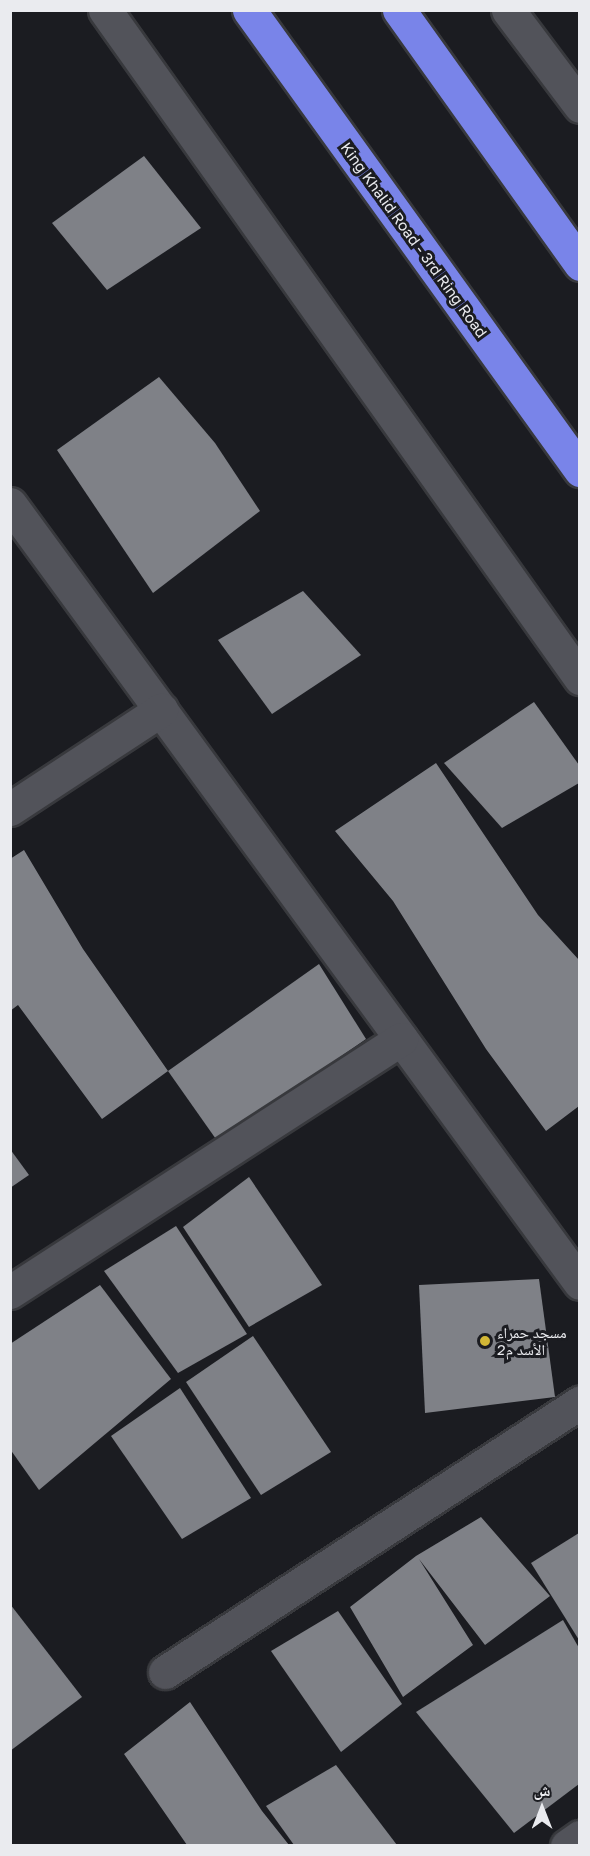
<!DOCTYPE html>
<meta charset="utf-8">
<style>
body{margin:0}
#map{position:relative;width:590px;height:1856px;overflow:hidden;background:#1b1c21;font-family:"Golos Text","Noto Naskh Arabic",sans-serif}
div>[style]{position:absolute}
.building>*{inset:0;background:#7f8187}
.roads{filter:drop-shadow(2px 0 #38393d) drop-shadow(-2px 0 #38393d) drop-shadow(0 2px #38393d) drop-shadow(0 -2px #38393d)}
.minor>*{height:33px;margin:-16.5px;padding:0 16.5px;transform-origin:16.5px;border-radius:16.5px;background:#52535a}
.highway>*{height:33px;margin:-16.5px;padding:0 16.5px;transform-origin:16.5px;border-radius:16.5px;background:#7984e9}
.dots>*{width:16px;height:16px;translate:-50% -50%;box-sizing:border-box;border:3px solid #1b1c21;border-radius:50%}
span{translate:-50% -50%;white-space:nowrap;text-align:center;line-height:1.15;-webkit-text-stroke:6px #1b1c21;paint-order:stroke}
.street-label{font-size:15px;color:#eaebef}
.poi-label{font-size:15px;color:#eaebef}
.left{translate:0 -50%;text-align:left}
.frame{position:absolute;inset:0;border:12px solid #eaebef;pointer-events:none}
.north{position:absolute;left:512px;top:1778px;width:60px;height:60px;-webkit-text-stroke:4px #1b1c21;paint-order:stroke;rotate:0deg;font-size:16px;font-weight:700;line-height:24px;text-align:center;color:#eaebef}
.north::after{content:'';display:block;margin:auto;width:21px;height:27px;background:#eaebef;clip-path:polygon(50% 0,100% 100%,50% 72%,0 100%)}
</style>
<div id="map">
<div class="building">
<i style="clip-path:polygon(144px 156px,201px 228px,107px 290px,52px 223px)"></i>
<i style="clip-path:polygon(159px 377px,215px 443px,260px 511px,153px 593px,57px 450px)"></i>
<i style="clip-path:polygon(303px 591px,361px 655px,272px 714px,218px 640px)"></i>
<i style="clip-path:polygon(534px 702px,579px 765px,579px 783px,502px 828px,444px 763px)"></i>
<i style="clip-path:polygon(436px 763px,538px 915px,579px 960px,579px 1106px,546px 1131px,486px 1049px,393px 901px,335px 831px)"></i>
<i style="clip-path:polygon(24px 850px,83px 949px,168px 1071px,102px 1119px,18px 1005px,10px 1011px,10px 859px)"></i>
<i style="clip-path:polygon(319px 964px,366px 1039px,218px 1142px,168px 1071px)"></i>
<i style="clip-path:polygon(10px 1149px,29px 1175px,10px 1188px)"></i>
<i style="clip-path:polygon(249px 1177px,322px 1285px,249px 1327px,183px 1227px)"></i>
<i style="clip-path:polygon(176px 1226px,247px 1334px,178px 1373px,104px 1271px)"></i>
<i style="clip-path:polygon(539px 1279px,555px 1397px,425px 1413px,419px 1285px)"></i>
<i style="clip-path:polygon(100px 1285px,171px 1379px,39px 1490px,10px 1449px,10px 1344px)"></i>
<i style="clip-path:polygon(253px 1336px,331px 1452px,261px 1495px,186px 1382px)"></i>
<i style="clip-path:polygon(180px 1388px,251px 1498px,182px 1539px,111px 1436px)"></i>
<i style="clip-path:polygon(481px 1517px,550px 1596px,485px 1645px,419px 1559px,473px 1645px,403px 1697px,350px 1607px,416px 1556px)"></i>
<i style="clip-path:polygon(579px 1533px,579px 1640px,531px 1563px)"></i>
<i style="clip-path:polygon(10px 1604px,82px 1697px,10px 1751px)"></i>
<i style="clip-path:polygon(338px 1611px,402px 1704px,341px 1752px,271px 1651px)"></i>
<i style="clip-path:polygon(563px 1620px,579px 1648px,579px 1784px,514px 1833px,416px 1712px)"></i>
<i style="clip-path:polygon(190px 1702px,262px 1811px,289px 1845px,187px 1845px,124px 1754px)"></i>
<i style="clip-path:polygon(336px 1765px,397px 1845px,294px 1845px,266px 1806px)"></i>
</div>
<div class="roads">
<div class="minor">
<i style="left:105px;top:10px;width:820px;rotate:54.58deg"></i>
<i style="left:508px;top:10px;width:120px;rotate:53.1deg"></i>
<i style="left:10px;top:504px;width:965px;rotate:53.81deg"></i>
<i style="left:10px;top:809px;width:181px;rotate:-33.3deg"></i>
<i style="left:10px;top:1292px;width:466px;rotate:-32.9deg"></i>
<i style="left:165px;top:1672px;width:495px;rotate:-33deg"></i>
<i style="left:567px;top:1846px;width:16px;rotate:-35deg"></i>
</div>
<div class="highway">
<i style="left:249px;top:10px;width:567px;rotate:54.26deg"></i>
<i style="left:399px;top:10px;width:312px;rotate:54.5deg"></i>
</div>
</div>
<div class="dots">
<i style="left:485px;top:1341px;background:#d2b736"></i>
</div>
<div class="street-label">
<span style="left:414px;top:240px;rotate:54deg">King Khalid Road - 3rd Ring Road</span>
</div>
<div class="poi-label">
<span class="left" style="left:497px;top:1341px">مسجد حمراء<br>الأسد م2</span>
</div>
<div class="frame"></div>
<div class="north">ش</div>
</div>
